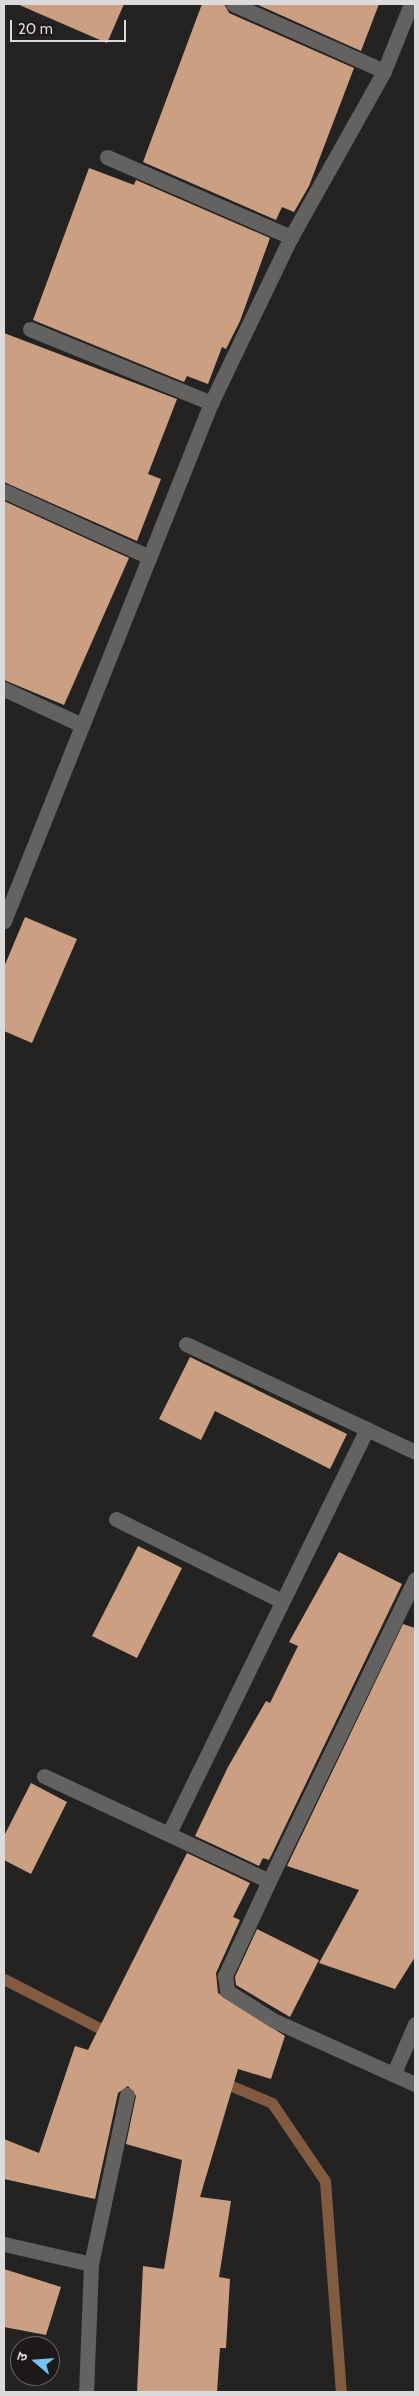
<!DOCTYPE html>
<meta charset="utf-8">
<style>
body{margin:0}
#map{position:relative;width:419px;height:2396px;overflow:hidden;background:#252321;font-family:Cabin,"Noto Sans Devanagari",sans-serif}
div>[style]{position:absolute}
.stream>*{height:11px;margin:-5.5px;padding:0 5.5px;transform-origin:5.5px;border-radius:5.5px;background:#825a3f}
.building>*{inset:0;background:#cb9f81}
.minor>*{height:15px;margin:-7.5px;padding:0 7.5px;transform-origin:7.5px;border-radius:7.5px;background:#646260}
span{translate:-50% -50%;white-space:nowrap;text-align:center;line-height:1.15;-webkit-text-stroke:5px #1c1918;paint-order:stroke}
.frame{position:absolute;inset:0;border:5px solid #dcdbda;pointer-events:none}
.north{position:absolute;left:10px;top:2336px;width:50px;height:50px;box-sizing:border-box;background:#1c1918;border:1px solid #696766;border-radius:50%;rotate:288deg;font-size:14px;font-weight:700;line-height:20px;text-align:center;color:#dcdbda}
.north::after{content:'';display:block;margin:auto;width:18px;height:22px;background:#73c1f6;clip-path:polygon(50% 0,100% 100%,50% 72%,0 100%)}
.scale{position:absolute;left:10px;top:20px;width:116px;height:22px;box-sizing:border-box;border:2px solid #dcdbda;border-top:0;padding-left:6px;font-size:15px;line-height:18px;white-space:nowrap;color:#dcdbda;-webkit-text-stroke:4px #1c1918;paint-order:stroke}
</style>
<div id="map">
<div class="stream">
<i style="left:4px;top:1979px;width:120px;rotate:27.2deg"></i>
<i style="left:220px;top:2081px;width:56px;rotate:22.9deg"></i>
<i style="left:272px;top:2103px;width:94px;rotate:55.8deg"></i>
<i style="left:325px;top:2181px;width:212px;rotate:85.7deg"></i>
</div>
<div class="building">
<i style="clip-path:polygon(17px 4px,124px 4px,107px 43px)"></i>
<i style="clip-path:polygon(202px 4px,224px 4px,229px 13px,354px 68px,309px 186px,294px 212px,282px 207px,276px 220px,143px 162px)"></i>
<i style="clip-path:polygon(256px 4px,379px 4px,361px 51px)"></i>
<i style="clip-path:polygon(89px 168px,134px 185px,136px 180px,270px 238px,240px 321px,226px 349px,222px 347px,208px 384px,187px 376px,184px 382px,33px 320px)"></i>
<i style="clip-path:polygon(4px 333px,177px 399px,148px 474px,161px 479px,137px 541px,4px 482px)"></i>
<i style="clip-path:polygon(4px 501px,129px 558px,64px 705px,4px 680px)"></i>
<i style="clip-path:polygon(25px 917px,77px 939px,32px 1043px,4px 1031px,4px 967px)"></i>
<i style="clip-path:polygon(190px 1357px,347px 1434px,330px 1469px,215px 1411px,201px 1440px,159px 1419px)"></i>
<i style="clip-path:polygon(138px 1546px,182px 1568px,137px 1658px,92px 1636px)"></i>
<i style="clip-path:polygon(339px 1552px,402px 1584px,269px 1860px,263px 1858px,259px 1866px,195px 1836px,228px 1767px,266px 1701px,270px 1703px,298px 1646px,289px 1642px)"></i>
<i style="clip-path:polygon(403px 1624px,415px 1628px,415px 1957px,395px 1989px,319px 1963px,359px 1890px,287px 1866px)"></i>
<i style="clip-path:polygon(31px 1783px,67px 1802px,31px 1874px,4px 1860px,4px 1836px)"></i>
<i style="clip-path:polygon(187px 1853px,250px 1883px,233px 1917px,240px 1920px,216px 1973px,218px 1993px,285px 2036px,271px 2079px,238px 2069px,200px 2197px,231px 2201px,219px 2277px,230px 2279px,226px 2348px,220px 2348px,217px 2392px,137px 2392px,143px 2266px,164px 2269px,182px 2160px,126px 2144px,136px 2096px,128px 2086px,118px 2093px,95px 2199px,4px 2179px,4px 2139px,39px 2153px,75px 2046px,88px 2050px)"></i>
<i style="clip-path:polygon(257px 1929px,319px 1960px,290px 2017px,236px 1985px,235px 1977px)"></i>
<i style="clip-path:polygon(4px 2269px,61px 2287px,46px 2335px,4px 2327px)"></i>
</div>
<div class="minor">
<i style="left:233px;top:4px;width:165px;rotate:23.9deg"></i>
<i style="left:107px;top:157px;width:201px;rotate:23.5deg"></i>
<i style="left:30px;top:329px;width:196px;rotate:22.2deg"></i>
<i style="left:4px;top:491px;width:157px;rotate:24.4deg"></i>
<i style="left:4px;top:689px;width:86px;rotate:24.8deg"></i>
<i style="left:4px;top:921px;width:558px;rotate:-68.22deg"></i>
<i style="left:211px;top:403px;width:184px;rotate:-64.3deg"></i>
<i style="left:291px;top:237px;width:190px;rotate:-60.7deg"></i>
<i style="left:384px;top:71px;width:72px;rotate:-68.1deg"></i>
<i style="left:186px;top:1344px;width:253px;rotate:25.2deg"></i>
<i style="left:116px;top:1519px;width:185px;rotate:26.3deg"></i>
<i style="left:44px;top:1776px;width:248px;rotate:25deg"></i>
<i style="left:269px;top:1881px;width:335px;rotate:-64.2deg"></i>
<i style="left:169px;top:1833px;width:450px;rotate:-63.9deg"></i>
<i style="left:269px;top:1881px;width:105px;rotate:114.9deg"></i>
<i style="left:225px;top:1976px;width:15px;rotate:82deg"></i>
<i style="left:227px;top:1991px;width:54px;rotate:32.2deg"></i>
<i style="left:273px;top:2020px;width:156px;rotate:24.3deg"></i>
<i style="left:394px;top:2073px;width:53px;rotate:-66.8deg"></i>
<i style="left:4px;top:2244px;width:89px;rotate:12.9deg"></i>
<i style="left:91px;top:2264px;width:128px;rotate:92.2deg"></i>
<i style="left:91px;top:2264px;width:173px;rotate:-78deg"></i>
</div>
<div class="frame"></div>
<div class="north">उ</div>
<div class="scale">20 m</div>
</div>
